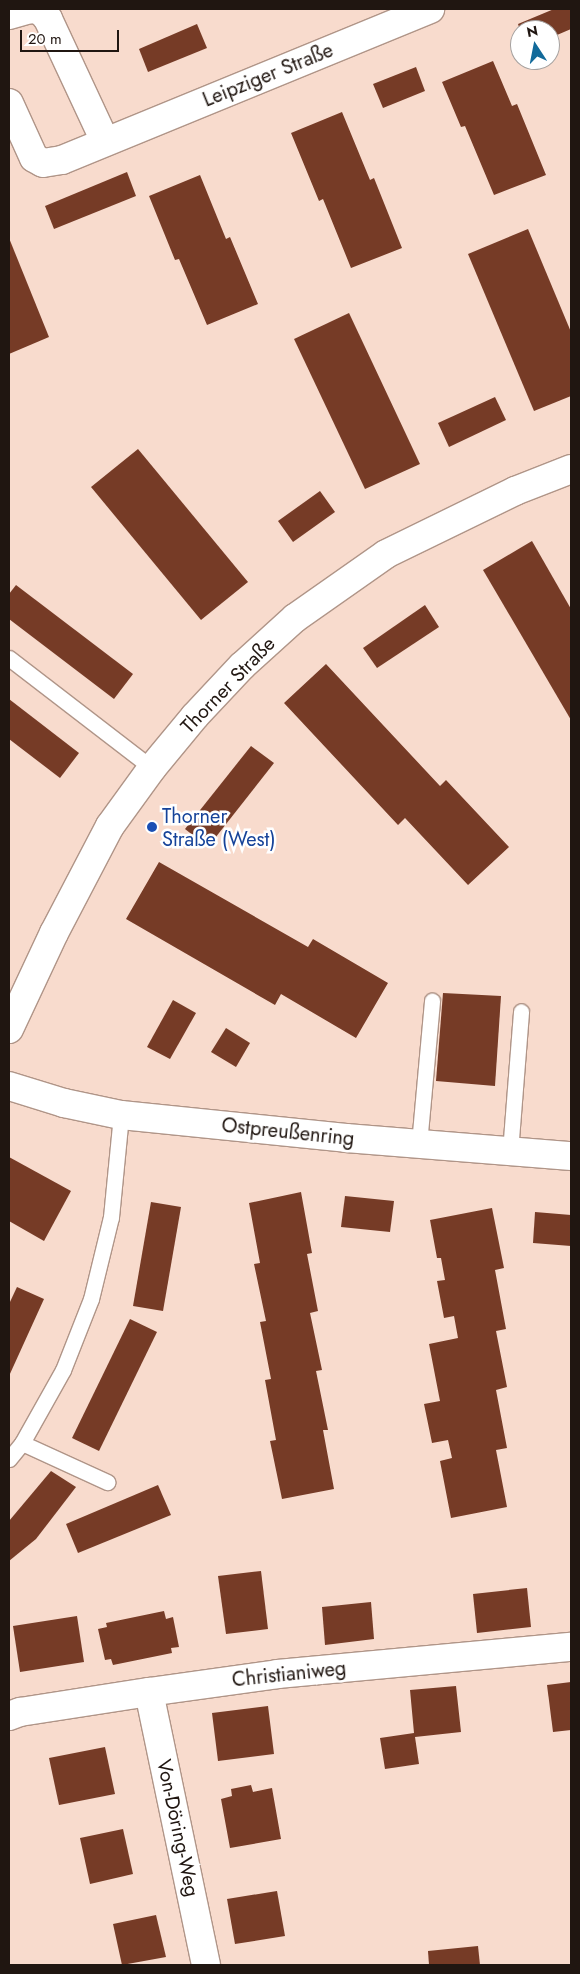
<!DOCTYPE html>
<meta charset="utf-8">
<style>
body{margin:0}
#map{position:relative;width:580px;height:1974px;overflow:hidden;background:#f8dbcd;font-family:Jost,sans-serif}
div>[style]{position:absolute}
.building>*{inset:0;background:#763b26}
.roads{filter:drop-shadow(1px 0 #b09588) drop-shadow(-1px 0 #b09588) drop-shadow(0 1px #b09588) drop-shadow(0 -1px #b09588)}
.lane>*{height:15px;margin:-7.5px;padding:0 7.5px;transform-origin:7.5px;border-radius:7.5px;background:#fff}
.street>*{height:28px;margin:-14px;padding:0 14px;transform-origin:14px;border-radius:14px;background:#fff}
.dots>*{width:14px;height:14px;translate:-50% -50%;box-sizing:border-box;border:2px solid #fff;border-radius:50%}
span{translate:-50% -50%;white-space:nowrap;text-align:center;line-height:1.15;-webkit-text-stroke:5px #fff;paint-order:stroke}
.street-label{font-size:20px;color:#201611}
.transit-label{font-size:20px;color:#164399}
.left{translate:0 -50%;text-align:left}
.frame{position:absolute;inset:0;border:10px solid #201611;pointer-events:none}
.north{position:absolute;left:510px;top:20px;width:50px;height:50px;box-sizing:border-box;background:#fff;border:1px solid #a6a2a0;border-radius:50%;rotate:349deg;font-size:14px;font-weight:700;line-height:20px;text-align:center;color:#201611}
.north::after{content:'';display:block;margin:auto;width:18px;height:22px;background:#126a9a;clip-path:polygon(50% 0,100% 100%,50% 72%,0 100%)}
.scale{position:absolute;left:20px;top:30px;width:99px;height:22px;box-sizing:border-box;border:2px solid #201611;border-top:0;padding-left:6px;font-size:15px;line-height:18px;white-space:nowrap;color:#201611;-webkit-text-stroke:4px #fff;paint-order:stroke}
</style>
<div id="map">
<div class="building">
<i style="clip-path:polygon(554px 9px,571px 9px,571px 29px,550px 38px,550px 30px,520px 30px,518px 24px)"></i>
<i style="clip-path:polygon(197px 24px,207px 48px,148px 72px,139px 49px)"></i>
<i style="clip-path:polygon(493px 61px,512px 106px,517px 104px,546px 175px,494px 195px,465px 126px,461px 127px,442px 82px)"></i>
<i style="clip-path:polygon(416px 67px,425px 91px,383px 108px,373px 84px)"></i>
<i style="clip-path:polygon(342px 112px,370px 180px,374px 178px,402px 248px,351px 268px,323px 199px,319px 201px,291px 133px)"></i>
<i style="clip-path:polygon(127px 172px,136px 196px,54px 229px,45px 206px)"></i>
<i style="clip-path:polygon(200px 175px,226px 239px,230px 237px,258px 304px,207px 325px,179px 259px,175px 260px,149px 196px)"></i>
<i style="clip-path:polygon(528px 229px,571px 332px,571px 396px,534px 411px,468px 254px)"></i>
<i style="clip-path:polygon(9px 238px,49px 337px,9px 354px)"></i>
<i style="clip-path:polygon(349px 313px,420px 464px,365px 489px,294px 339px)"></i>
<i style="clip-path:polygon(495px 397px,506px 420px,449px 447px,438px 423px)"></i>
<i style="clip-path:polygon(138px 449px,248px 582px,201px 620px,91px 487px)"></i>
<i style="clip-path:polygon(320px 491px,335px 512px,293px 542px,278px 521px)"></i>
<i style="clip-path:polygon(532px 541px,571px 609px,571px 720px,483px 570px)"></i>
<i style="clip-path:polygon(16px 585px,133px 674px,114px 699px,9px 619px,9px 594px)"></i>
<i style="clip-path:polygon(425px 605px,439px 627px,377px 668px,363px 648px)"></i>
<i style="clip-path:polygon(326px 664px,440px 786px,446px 780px,509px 847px,468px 885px,405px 818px,398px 825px,284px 703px)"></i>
<i style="clip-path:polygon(9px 699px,79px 753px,60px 778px,9px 739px)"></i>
<i style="clip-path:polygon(251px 746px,274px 763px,208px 847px,185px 829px)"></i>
<i style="clip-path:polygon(159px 862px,308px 947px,313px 939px,388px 983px,356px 1038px,281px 994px,275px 1005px,126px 919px)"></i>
<i style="clip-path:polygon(443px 993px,501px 996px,495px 1086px,436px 1081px)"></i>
<i style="clip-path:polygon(173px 1000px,196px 1013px,170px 1059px,147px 1047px)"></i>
<i style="clip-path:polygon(226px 1028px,250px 1043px,236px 1067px,211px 1052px)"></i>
<i style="clip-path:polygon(9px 1157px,71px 1191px,44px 1241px,9px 1221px)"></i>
<i style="clip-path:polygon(301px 1192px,312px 1253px,307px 1254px,318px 1311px,310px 1313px,322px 1370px,316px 1371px,328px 1430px,323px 1430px,334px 1489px,282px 1499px,270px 1441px,276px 1440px,265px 1380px,271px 1379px,260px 1322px,266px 1321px,254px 1264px,260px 1263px,249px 1203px)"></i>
<i style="clip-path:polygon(345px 1196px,394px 1201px,390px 1232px,341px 1227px)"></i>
<i style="clip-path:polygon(151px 1202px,181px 1207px,163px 1311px,133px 1306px)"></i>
<i style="clip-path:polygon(492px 1208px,504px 1268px,495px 1270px,506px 1329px,496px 1331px,507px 1387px,496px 1390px,507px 1448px,496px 1450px,507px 1507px,451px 1518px,440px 1461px,452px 1458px,448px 1440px,432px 1443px,424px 1404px,440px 1401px,429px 1344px,458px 1338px,454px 1316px,444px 1318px,437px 1281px,445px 1280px,441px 1258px,437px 1258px,430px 1220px)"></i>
<i style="clip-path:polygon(535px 1212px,571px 1215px,571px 1246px,533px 1243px)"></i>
<i style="clip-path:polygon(17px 1287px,44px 1299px,9px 1376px,9px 1304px)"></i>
<i style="clip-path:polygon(130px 1319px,157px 1332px,99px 1451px,72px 1438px)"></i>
<i style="clip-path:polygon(51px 1471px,76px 1487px,36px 1539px,9px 1561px,9px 1521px)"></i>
<i style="clip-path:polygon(158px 1485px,171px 1515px,78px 1553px,66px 1524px)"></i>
<i style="clip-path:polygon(261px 1571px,268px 1629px,226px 1634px,218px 1576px)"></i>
<i style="clip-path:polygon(527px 1588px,531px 1627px,477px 1633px,473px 1594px)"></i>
<i style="clip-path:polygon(371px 1602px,374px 1639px,325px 1645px,322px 1607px)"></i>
<i style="clip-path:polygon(164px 1611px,166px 1619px,173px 1617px,179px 1647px,171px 1648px,172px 1653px,113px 1665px,111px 1659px,105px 1660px,98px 1629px,107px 1627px,106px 1623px)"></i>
<i style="clip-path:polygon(77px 1616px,84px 1662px,20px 1672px,13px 1626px)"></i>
<i style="clip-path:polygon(571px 1682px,571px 1730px,553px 1732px,547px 1685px)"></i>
<i style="clip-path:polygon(456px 1686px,461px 1732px,415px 1737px,419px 1764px,385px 1769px,380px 1738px,414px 1733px,410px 1690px)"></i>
<i style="clip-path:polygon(268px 1706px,274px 1754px,218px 1761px,212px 1713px)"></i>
<i style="clip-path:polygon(105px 1747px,115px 1794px,59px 1805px,49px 1758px)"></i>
<i style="clip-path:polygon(251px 1785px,253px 1792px,272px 1788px,281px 1839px,230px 1848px,221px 1799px,232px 1796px,231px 1789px)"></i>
<i style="clip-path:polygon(123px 1829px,133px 1874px,90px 1884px,80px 1838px)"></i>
<i style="clip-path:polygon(277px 1891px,285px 1936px,235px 1944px,227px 1899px)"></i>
<i style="clip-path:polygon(156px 1915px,166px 1957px,122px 1965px,113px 1924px)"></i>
<i style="clip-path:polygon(478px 1946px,480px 1965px,429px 1965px,428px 1951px)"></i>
</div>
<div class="roads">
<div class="lane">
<i style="left:9px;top:658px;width:180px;rotate:37.6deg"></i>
<i style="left:419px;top:1144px;width:144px;rotate:-84.8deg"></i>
<i style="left:510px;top:1152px;width:141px;rotate:-85.5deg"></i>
<i style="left:22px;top:1443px;width:94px;rotate:24.6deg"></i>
<i style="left:9px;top:1459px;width:21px;rotate:-51deg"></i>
<i style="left:22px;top:1443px;width:84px;rotate:-60.7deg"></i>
<i style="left:63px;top:1370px;width:76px;rotate:-68.5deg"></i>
<i style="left:91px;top:1299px;width:84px;rotate:-76.3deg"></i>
<i style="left:111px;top:1217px;width:102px;rotate:-84.4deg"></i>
</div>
<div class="street">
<i style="left:9px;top:15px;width:22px;rotate:-16deg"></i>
<i style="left:30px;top:9px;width:10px;rotate:6deg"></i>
<i style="left:40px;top:10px;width:12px;rotate:48deg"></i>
<i style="left:48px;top:19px;width:135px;rotate:65deg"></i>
<i style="left:9px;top:103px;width:60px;rotate:65.6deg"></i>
<i style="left:34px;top:158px;width:10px;rotate:29deg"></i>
<i style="left:43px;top:163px;width:19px;rotate:-9deg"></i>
<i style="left:62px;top:160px;width:398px;rotate:-22.3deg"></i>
<i style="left:9px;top:1029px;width:106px;rotate:-64.9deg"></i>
<i style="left:54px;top:933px;width:121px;rotate:-62.4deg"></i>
<i style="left:110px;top:826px;width:72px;rotate:-54.1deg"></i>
<i style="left:152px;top:768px;width:67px;rotate:-50.4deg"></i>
<i style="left:195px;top:716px;width:69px;rotate:-46.8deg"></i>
<i style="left:242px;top:666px;width:72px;rotate:-42.2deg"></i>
<i style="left:295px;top:618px;width:111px;rotate:-35.1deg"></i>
<i style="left:386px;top:554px;width:144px;rotate:-26deg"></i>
<i style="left:515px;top:491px;width:60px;rotate:-21.4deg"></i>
<i style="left:9px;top:1086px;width:58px;rotate:17.2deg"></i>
<i style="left:64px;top:1103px;width:58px;rotate:11.9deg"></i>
<i style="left:121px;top:1115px;width:226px;rotate:5.8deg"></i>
<i style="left:346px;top:1138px;width:226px;rotate:4.6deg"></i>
<i style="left:149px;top:1692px;width:279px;rotate:78.2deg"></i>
<i style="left:9px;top:1716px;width:12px;rotate:-20deg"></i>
<i style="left:20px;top:1712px;width:131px;rotate:-8.8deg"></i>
<i style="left:149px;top:1692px;width:130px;rotate:-7.9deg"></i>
<i style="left:278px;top:1674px;width:294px;rotate:-5.3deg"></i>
</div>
</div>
<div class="dots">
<i style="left:152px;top:827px;background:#1a4fb4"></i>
</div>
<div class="street-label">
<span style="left:268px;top:75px;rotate:-22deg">Leipziger Straße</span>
<span style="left:228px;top:685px;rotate:-46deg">Thorner Straße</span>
<span style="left:288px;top:1132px;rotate:6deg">Ostpreußenring</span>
<span style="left:289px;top:1674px;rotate:-6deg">Christianiweg</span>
<span style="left:178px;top:1828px;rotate:78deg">Von-Döring-Weg</span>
</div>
<div class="transit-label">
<span class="left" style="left:162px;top:828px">Thorner<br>Straße (West)</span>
</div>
<div class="frame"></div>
<div class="north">N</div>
<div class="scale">20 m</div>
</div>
